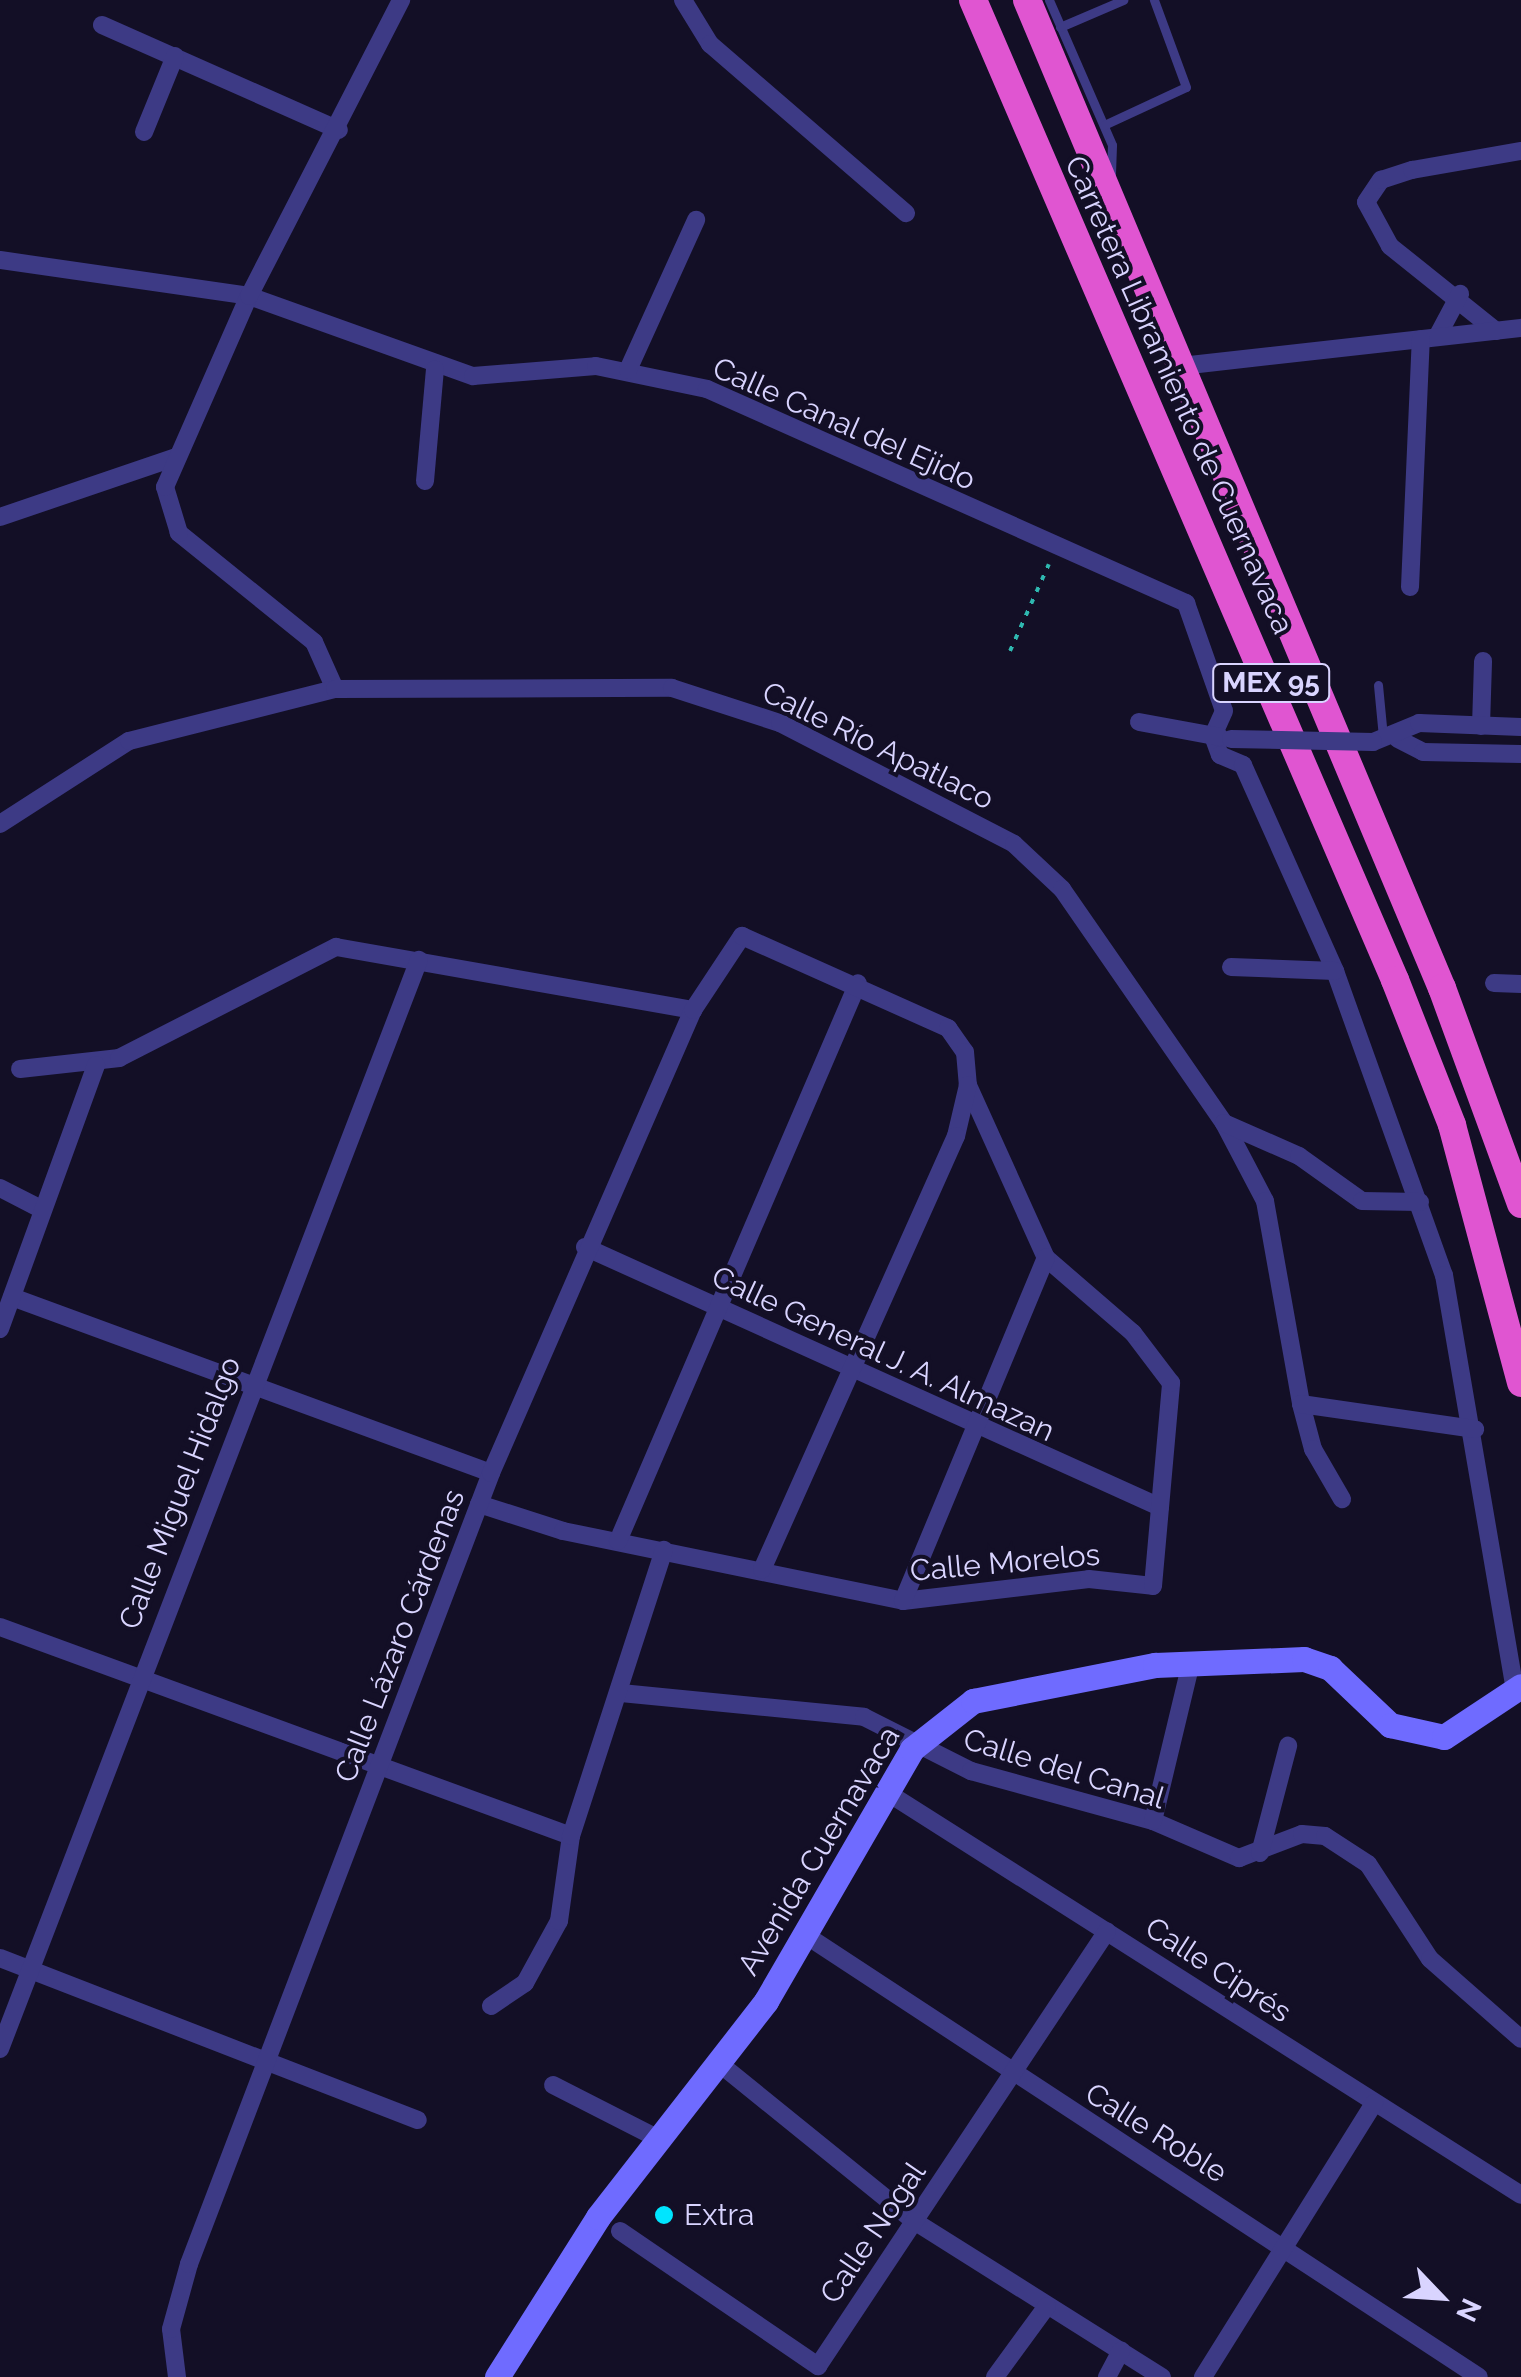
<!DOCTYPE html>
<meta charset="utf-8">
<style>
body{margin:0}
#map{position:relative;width:1521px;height:2377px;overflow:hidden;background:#130f26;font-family:Raleway,sans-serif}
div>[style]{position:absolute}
.path>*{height:4px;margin-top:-2px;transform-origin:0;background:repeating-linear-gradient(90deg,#2fb8b0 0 5px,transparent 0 13px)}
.service>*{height:9px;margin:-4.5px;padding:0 4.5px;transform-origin:4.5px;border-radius:4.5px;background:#3d3a85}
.minor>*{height:18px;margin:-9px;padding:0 9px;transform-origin:9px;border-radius:9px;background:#3d3a85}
.secondary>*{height:25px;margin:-12.5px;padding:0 12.5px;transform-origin:12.5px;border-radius:12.5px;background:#6f6bff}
.trunk>*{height:28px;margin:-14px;padding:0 14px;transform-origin:14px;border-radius:14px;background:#e055d1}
.minor-bridge>*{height:18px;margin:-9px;padding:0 9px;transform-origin:9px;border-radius:9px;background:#3d3a85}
.dots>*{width:28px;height:28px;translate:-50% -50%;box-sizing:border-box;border:5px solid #130f26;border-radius:50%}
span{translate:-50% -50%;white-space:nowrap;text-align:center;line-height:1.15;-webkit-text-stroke:8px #130f26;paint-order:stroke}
.shield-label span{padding:2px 8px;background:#130f26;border:2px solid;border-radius:8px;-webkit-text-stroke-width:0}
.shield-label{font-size:28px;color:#d9d4ff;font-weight:700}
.street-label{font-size:30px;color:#d9d4ff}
.poi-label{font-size:30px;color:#d9d4ff}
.left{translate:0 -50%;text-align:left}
.north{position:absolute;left:1391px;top:2247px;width:100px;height:100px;-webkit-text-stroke:8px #130f26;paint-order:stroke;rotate:115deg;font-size:28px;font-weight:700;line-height:40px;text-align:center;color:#d9d4ff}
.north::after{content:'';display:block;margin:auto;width:35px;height:45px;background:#d9d4ff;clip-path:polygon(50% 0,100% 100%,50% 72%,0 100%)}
</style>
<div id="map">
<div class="path">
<i style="left:1010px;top:651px;width:95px;rotate:-65.9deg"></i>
</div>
<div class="service">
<i style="left:1049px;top:0;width:158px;rotate:66.5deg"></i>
<i style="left:1112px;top:145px;width:32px;rotate:92deg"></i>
<i style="left:1060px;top:27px;width:69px;rotate:-23.2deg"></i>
<i style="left:1104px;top:125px;width:90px;rotate:-24.9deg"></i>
<i style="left:1186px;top:87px;width:93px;rotate:-110.2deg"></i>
<i style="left:1378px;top:685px;width:52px;rotate:84.5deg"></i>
</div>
<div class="minor">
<i style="left:683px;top:0;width:52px;rotate:58.5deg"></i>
<i style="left:710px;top:44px;width:259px;rotate:40.8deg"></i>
<i style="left:102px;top:25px;width:259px;rotate:23.9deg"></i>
<i style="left:144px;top:132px;width:82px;rotate:-67.8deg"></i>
<i style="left:0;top:260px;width:252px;rotate:8.2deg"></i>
<i style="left:249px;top:296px;width:238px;rotate:19.7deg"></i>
<i style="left:473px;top:376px;width:123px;rotate:-4.6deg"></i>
<i style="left:596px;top:366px;width:113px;rotate:11.7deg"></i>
<i style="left:707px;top:389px;width:525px;rotate:24.07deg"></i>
<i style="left:1186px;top:603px;width:114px;rotate:70.6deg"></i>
<i style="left:1224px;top:711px;width:27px;rotate:114deg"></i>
<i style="left:1213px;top:736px;width:20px;rotate:70deg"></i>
<i style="left:1220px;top:755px;width:25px;rotate:23deg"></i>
<i style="left:1243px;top:765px;width:226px;rotate:65.9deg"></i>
<i style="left:1335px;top:971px;width:323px;rotate:70.3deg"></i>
<i style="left:1444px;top:1275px;width:422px;rotate:80.3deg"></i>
<i style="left:1496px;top:331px;width:136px;rotate:-141.3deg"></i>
<i style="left:1390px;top:246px;width:50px;rotate:-118.6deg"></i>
<i style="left:1366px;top:202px;width:27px;rotate:-56deg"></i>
<i style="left:1381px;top:180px;width:33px;rotate:-18deg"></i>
<i style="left:1412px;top:170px;width:111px;rotate:-9.9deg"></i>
<i style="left:1437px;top:337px;width:49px;rotate:-61.9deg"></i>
<i style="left:1181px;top:366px;width:342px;rotate:-6.4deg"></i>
<i style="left:628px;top:370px;width:165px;rotate:-65.6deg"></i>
<i style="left:425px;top:481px;width:112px;rotate:-84.9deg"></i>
<i style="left:0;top:517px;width:186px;rotate:-18.8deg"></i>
<i style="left:1410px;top:587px;width:248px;rotate:-87.5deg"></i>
<i style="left:335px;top:689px;width:51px;rotate:-114.1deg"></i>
<i style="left:314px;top:642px;width:174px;rotate:-141.1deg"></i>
<i style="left:179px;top:533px;width:48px;rotate:-106.9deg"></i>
<i style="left:165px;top:487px;width:209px;rotate:-66.3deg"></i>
<i style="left:249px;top:296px;width:333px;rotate:-62.8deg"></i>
<i style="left:1139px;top:722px;width:82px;rotate:10.5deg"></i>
<i style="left:1481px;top:726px;width:65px;rotate:-88.2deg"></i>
<i style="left:1398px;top:739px;width:28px;rotate:27deg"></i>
<i style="left:1423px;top:752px;width:98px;rotate:1.2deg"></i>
<i style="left:1373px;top:742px;width:50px;rotate:-22.4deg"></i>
<i style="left:1419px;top:723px;width:102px;rotate:2.2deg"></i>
<i style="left:0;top:824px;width:153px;rotate:-32.8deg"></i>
<i style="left:129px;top:741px;width:212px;rotate:-14.2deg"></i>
<i style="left:335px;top:689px;width:337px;rotate:-0.2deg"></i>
<i style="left:672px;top:688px;width:114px;rotate:18deg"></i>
<i style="left:780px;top:723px;width:263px;rotate:27.3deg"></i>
<i style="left:1014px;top:844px;width:66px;rotate:43.2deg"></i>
<i style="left:1062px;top:889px;width:285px;rotate:55.3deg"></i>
<i style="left:1224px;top:1123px;width:88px;rotate:62.3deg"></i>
<i style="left:1265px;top:1201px;width:206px;rotate:79.9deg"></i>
<i style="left:1301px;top:1404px;width:47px;rotate:75.1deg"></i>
<i style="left:1313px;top:1449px;width:58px;rotate:59.9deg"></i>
<i style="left:1231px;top:967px;width:104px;rotate:2.2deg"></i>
<i style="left:1494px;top:983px;width:27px;rotate:2deg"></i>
<i style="left:20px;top:1069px;width:100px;rotate:-6.3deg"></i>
<i style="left:119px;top:1058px;width:244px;rotate:-27.1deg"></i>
<i style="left:336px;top:947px;width:363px;rotate:10deg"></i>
<i style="left:1224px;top:1123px;width:82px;rotate:23.7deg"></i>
<i style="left:1299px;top:1156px;width:77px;rotate:35.5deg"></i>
<i style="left:1362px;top:1201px;width:58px;rotate:1deg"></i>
<i style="left:0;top:1188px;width:48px;rotate:27.1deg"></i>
<i style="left:585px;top:1247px;width:631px;rotate:24.33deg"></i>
<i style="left:12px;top:1297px;width:510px;rotate:20.17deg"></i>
<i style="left:0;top:1329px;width:281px;rotate:-70deg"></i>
<i style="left:1301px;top:1404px;width:176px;rotate:8.2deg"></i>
<i style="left:479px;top:1504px;width:88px;rotate:17.8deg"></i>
<i style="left:563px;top:1531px;width:347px;rotate:11.6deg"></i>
<i style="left:903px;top:1601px;width:187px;rotate:-6.7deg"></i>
<i style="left:1089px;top:1579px;width:64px;rotate:6.2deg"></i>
<i style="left:1153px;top:1586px;width:204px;rotate:-84.9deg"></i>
<i style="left:1171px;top:1383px;width:63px;rotate:-127.2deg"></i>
<i style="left:1133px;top:1333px;width:115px;rotate:-139.2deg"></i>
<i style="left:1046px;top:1258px;width:190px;rotate:-114.3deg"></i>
<i style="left:618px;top:1541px;width:607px;rotate:-66.73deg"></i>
<i style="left:903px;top:1601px;width:372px;rotate:-67.4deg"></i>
<i style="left:0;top:1627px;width:608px;rotate:20.1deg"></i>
<i style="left:621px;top:1693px;width:244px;rotate:5.6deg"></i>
<i style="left:864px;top:1717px;width:120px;rotate:26.8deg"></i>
<i style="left:971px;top:1771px;width:189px;rotate:15.4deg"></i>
<i style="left:1153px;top:1821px;width:94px;rotate:23.3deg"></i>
<i style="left:1239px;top:1858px;width:67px;rotate:-20.9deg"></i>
<i style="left:1302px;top:1834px;width:23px;rotate:5deg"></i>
<i style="left:1325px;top:1836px;width:51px;rotate:33.1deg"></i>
<i style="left:1368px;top:1864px;width:113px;rotate:56.9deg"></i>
<i style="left:1430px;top:1959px;width:121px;rotate:41.3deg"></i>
<i style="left:885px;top:1791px;width:753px;rotate:32.42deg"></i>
<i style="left:1153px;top:1821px;width:163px;rotate:-76.5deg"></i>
<i style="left:1260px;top:1853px;width:111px;rotate:-75.3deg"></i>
<i style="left:804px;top:1934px;width:807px;rotate:33.28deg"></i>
<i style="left:0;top:1958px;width:448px;rotate:21.2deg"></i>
<i style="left:491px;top:2006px;width:41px;rotate:-34.1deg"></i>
<i style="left:525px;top:1983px;width:71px;rotate:-61.3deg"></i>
<i style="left:559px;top:1921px;width:86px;rotate:-82deg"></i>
<i style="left:571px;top:1836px;width:301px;rotate:-72deg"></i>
<i style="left:0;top:2049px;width:1167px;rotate:-68.96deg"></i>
<i style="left:720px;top:2064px;width:250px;rotate:39deg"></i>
<i style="left:914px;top:2221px;width:293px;rotate:32.2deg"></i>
<i style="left:553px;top:2085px;width:121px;rotate:27deg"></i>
<i style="left:620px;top:2231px;width:240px;rotate:34.3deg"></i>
<i style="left:818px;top:2366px;width:522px;rotate:-56.4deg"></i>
<i style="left:177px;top:2377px;width:48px;rotate:-97.1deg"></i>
<i style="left:171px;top:2329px;width:67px;rotate:-74.5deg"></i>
<i style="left:189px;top:2264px;width:847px;rotate:-69.1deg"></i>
<i style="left:491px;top:1473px;width:505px;rotate:-66.43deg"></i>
<i style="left:693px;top:1010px;width:89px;rotate:-56.5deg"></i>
<i style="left:742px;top:936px;width:226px;rotate:24.1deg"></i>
<i style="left:948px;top:1028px;width:29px;rotate:55deg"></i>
<i style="left:965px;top:1052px;width:33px;rotate:85deg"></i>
<i style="left:968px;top:1085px;width:52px;rotate:103.2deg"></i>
<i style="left:956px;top:1136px;width:475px;rotate:114.1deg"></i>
<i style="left:995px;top:2377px;width:88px;rotate:-53.8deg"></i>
<i style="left:1107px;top:2377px;width:30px;rotate:-62deg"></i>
<i style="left:1203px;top:2377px;width:323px;rotate:-58deg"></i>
</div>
<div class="secondary">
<i style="left:497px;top:2377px;width:189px;rotate:-57.7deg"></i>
<i style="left:598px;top:2217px;width:274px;rotate:-52.1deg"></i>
<i style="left:766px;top:2001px;width:291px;rotate:-59.9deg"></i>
<i style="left:912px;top:1749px;width:78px;rotate:-38.2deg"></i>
<i style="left:973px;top:1701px;width:186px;rotate:-11.2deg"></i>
<i style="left:1155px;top:1665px;width:149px;rotate:-2.3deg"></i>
<i style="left:1304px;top:1659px;width:28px;rotate:19deg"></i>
<i style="left:1330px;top:1668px;width:83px;rotate:43.5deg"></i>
<i style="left:1390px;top:1725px;width:55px;rotate:12.5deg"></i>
<i style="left:1444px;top:1737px;width:92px;rotate:-33.5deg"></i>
</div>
<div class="trunk">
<i style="left:973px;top:0;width:1067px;rotate:66.7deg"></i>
<i style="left:1395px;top:980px;width:156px;rotate:68.5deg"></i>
<i style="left:1452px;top:1125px;width:267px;rotate:75deg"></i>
<i style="left:1027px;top:0;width:1072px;rotate:67.22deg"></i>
<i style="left:1442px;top:988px;width:230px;rotate:69.9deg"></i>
</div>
<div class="minor-bridge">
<i style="left:1231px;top:739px;width:142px;rotate:1.2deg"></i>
</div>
<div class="dots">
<i style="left:664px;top:2215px;background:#00e5ff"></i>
</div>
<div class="shield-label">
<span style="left:1271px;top:683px">MEX 95</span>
</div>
<div class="street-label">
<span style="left:1179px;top:395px;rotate:66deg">Carretera Libramiento de Cuernavaca</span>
<span style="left:844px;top:424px;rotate:24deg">Calle Canal del Ejido</span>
<span style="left:878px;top:746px;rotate:26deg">Calle Río Apatlaco</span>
<span style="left:883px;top:1354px;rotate:25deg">Calle General J. A. Almazan</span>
<span style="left:180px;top:1493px;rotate:-69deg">Calle Miguel Hidalgo</span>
<span style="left:1005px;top:1563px;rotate:-5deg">Calle Morelos</span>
<span style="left:400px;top:1636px;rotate:-69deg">Calle Lázaro Cárdenas</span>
<span style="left:1064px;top:1769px;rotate:17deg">Calle del Canal</span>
<span style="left:819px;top:1851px;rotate:-59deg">Avenida Cuernavaca</span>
<span style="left:1218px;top:1970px;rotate:33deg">Calle Ciprés</span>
<span style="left:1156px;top:2133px;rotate:32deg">Calle Roble</span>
<span style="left:873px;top:2233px;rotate:-56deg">Calle Nogal</span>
</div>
<div class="poi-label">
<span class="left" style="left:684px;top:2215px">Extra</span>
</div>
<div class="north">N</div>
</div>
